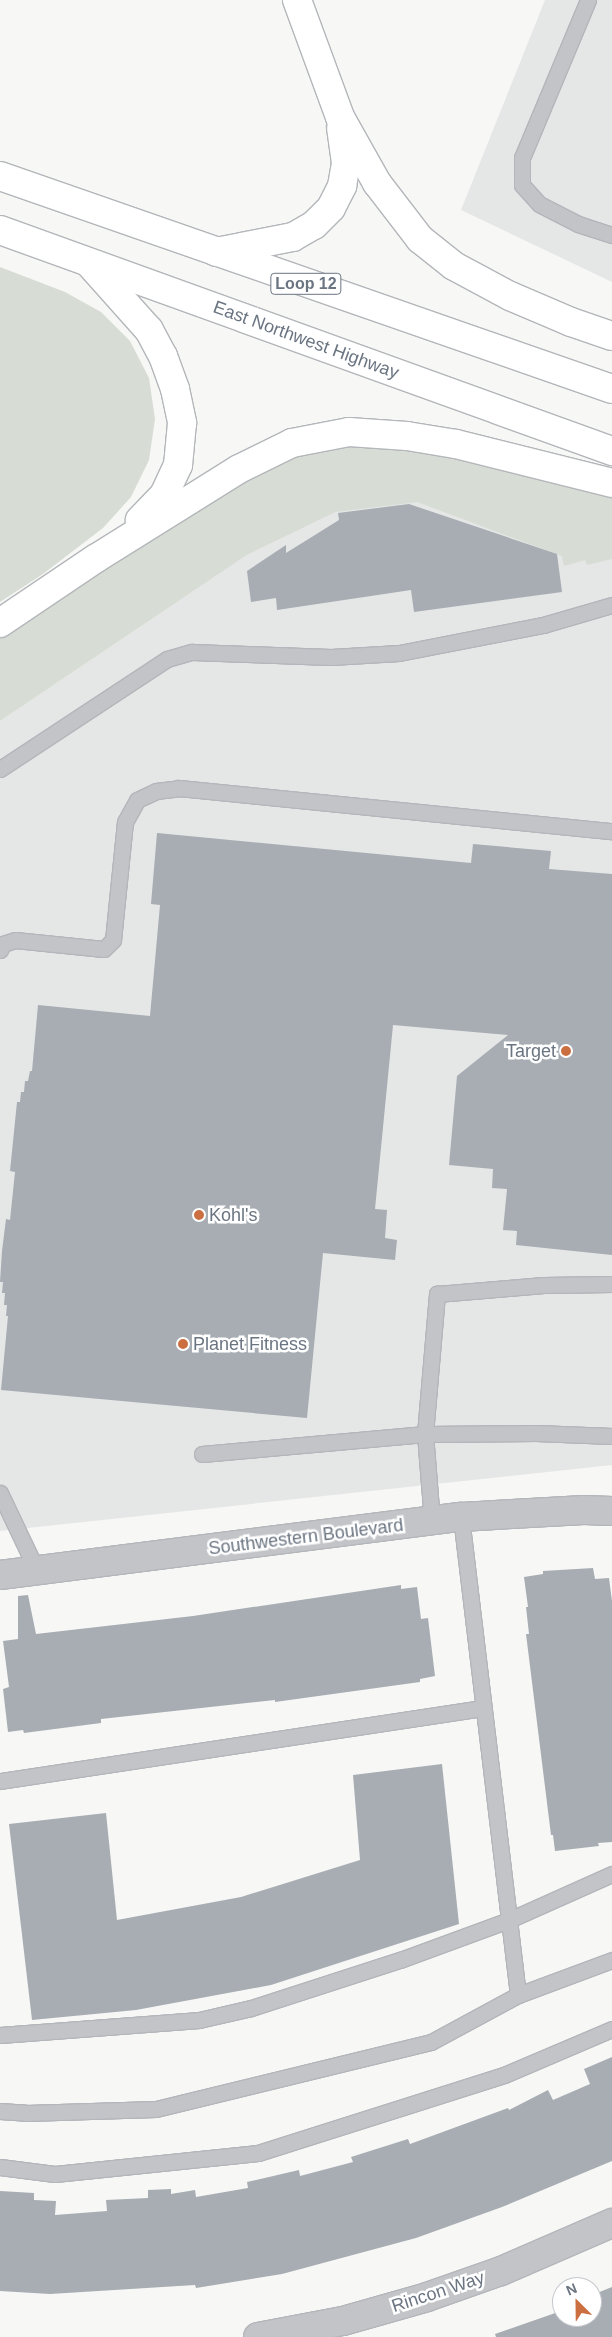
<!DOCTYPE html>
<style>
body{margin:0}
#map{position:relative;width:612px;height:2337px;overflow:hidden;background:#f7f7f5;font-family:Arial,sans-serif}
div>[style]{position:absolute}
.built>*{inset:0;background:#e5e6e6}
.green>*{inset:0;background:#d7dcd5}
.building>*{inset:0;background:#a7adb3}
.roads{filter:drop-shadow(1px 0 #b3b6ba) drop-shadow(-1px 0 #b3b6ba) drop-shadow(0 1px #b3b6ba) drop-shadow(0 -1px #b3b6ba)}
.service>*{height:15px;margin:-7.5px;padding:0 7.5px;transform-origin:7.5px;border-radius:7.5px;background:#c2c4c8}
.minor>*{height:28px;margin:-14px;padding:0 14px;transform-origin:14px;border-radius:14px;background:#c2c4c8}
.tertiary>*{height:28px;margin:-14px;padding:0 14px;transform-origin:14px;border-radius:14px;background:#c2c4c8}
.primary>*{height:28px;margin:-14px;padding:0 14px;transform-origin:14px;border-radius:14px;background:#fff}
.dots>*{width:14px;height:14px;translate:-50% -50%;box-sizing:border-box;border:2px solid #fff;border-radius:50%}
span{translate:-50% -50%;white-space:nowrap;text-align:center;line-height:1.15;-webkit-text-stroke:5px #fff;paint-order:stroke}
.shield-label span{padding:1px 4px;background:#fff;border:1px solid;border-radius:4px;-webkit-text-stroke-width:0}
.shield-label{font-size:16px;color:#6b7582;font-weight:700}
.street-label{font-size:18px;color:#6b7582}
.poi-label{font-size:18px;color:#6b7582}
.right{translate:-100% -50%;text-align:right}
.left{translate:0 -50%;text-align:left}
.north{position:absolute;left:552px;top:2277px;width:50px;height:50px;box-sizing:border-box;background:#fff;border:1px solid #c4c8cd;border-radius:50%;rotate:337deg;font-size:14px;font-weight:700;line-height:20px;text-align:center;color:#6b7582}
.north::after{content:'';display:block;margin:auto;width:18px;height:22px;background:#cc6f40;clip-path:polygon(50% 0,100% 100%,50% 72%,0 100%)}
</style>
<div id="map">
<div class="built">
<i style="clip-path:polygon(545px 0,612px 0,612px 282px,461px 210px)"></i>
<i style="clip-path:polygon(431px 497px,612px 539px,612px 1465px,0 1531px,0 721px,247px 555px,336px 512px)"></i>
</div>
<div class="green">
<i style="clip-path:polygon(0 267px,65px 292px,101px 312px,130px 341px,149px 378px,155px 419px,149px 460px,131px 497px,103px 528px,43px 574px,0 602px)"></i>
<i style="clip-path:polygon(362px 444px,414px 446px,612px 498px,612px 559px,587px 565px,585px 560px,564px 566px,562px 556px,417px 502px,336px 512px,247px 555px,0 721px,0 637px,207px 500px,281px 461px,317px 450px)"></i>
</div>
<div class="building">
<i style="clip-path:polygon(409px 504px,557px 554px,562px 592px,414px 612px,411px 590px,277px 610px,276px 598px,251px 602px,247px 571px,286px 545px,286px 553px,339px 520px,338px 513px)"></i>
<i style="clip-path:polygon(157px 833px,471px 863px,473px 844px,551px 851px,549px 869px,612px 874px,612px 1255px,516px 1245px,517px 1231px,503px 1230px,507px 1189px,492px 1188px,493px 1169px,449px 1165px,457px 1076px,508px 1035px,393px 1025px,375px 1209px,387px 1210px,385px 1238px,397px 1240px,395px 1260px,323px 1253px,307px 1418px,1px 1390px,8px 1316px,6px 1316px,7px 1305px,4px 1305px,5px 1293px,2px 1293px,3px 1282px,0 1282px,2px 1251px,6px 1219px,10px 1220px,15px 1172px,10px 1171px,17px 1102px,20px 1102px,21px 1092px,24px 1092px,25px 1081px,28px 1081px,30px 1071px,32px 1071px,38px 1005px,150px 1016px,160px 905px,151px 904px)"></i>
<i style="clip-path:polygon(593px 1568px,595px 1579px,609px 1578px,612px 1601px,612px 1842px,598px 1843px,599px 1846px,555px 1851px,553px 1835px,551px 1835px,526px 1634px,529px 1634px,526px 1607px,528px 1607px,524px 1577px,543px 1574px,543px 1571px)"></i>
<i style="clip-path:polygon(401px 1585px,401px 1589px,417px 1587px,421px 1619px,428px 1618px,435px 1676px,420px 1679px,420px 1682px,275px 1702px,275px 1700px,101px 1719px,101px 1723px,24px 1733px,23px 1730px,8px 1732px,3px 1689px,9px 1687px,3px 1641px,18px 1639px,18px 1596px,28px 1595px,36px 1634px,193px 1616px)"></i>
<i style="clip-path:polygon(442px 1764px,459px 1924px,271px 1985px,136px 2010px,32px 2020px,9px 1824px,106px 1813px,117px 1920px,241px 1897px,360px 1860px,353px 1775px)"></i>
<i style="clip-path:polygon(612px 2057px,612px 2161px,502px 2207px,416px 2238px,282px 2274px,196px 2288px,195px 2285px,50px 2294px,0 2291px,0 2191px,34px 2193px,34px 2200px,56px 2201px,55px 2215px,107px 2211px,106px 2200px,148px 2198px,148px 2190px,171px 2189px,171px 2194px,195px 2190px,196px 2197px,248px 2188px,247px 2182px,299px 2170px,300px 2176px,353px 2162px,351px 2157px,408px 2139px,410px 2144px,508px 2108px,509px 2110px,548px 2090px,553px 2100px,590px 2084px,584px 2069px)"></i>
<i style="clip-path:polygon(612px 2287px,612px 2337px,496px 2337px,495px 2334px,561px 2311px,562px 2308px,562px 2317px,592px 2317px,592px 2295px)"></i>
</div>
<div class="roads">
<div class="service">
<i style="left:588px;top:0;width:171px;rotate:112.7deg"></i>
<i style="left:522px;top:158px;width:27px;rotate:90deg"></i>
<i style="left:522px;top:185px;width:25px;rotate:48deg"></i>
<i style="left:539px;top:204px;width:44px;rotate:27.1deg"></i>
<i style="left:578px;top:224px;width:36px;rotate:18deg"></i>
<i style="left:0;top:769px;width:200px;rotate:-33.4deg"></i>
<i style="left:167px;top:659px;width:26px;rotate:-16deg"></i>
<i style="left:192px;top:652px;width:139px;rotate:2.1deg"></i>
<i style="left:331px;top:657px;width:68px;rotate:-3.4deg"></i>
<i style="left:399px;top:653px;width:147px;rotate:-11deg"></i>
<i style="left:543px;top:625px;width:72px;rotate:-16.2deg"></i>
<i style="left:0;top:950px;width:7px;rotate:-63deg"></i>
<i style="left:3px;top:944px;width:13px;rotate:-18deg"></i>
<i style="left:15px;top:940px;width:89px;rotate:5.8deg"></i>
<i style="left:104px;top:949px;width:13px;rotate:-45deg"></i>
<i style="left:113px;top:940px;width:119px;rotate:-84.2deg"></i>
<i style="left:125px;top:822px;width:25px;rotate:-61deg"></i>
<i style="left:137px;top:800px;width:21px;rotate:-25deg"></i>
<i style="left:156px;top:791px;width:23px;rotate:-7deg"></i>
<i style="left:179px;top:788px;width:435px;rotate:5.7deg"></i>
<i style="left:202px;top:1454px;width:224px;rotate:-5.1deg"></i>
<i style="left:425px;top:1434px;width:111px;rotate:-0.5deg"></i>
<i style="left:536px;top:1433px;width:76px;rotate:2.3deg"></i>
<i style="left:0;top:1493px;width:86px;rotate:64.6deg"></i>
<i style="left:432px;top:1521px;width:87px;rotate:-94.6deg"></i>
<i style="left:425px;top:1434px;width:141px;rotate:-85.1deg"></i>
<i style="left:437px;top:1294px;width:107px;rotate:-4.8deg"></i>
<i style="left:544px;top:1285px;width:68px;rotate:-0.8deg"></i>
<i style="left:0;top:1781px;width:489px;rotate:-8.6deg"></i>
<i style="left:518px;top:1995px;width:100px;rotate:-20.4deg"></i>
<i style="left:0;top:2035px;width:200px;rotate:-4.3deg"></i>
<i style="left:199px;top:2020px;width:53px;rotate:-13deg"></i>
<i style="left:251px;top:2008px;width:157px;rotate:-17.9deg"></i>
<i style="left:400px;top:1960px;width:116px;rotate:-20.2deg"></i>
<i style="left:509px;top:1920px;width:113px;rotate:-24.1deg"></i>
<i style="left:0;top:2111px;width:26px;rotate:4deg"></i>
<i style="left:26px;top:2113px;width:130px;rotate:-1.8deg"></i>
<i style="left:156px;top:2109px;width:283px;rotate:-13.7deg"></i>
<i style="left:431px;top:2042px;width:99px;rotate:-28.4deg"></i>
<i style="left:518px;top:1995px;width:481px;rotate:-96.8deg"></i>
<i style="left:0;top:2167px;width:55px;rotate:7.3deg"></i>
<i style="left:55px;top:2174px;width:204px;rotate:-5.9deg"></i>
<i style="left:258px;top:2153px;width:258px;rotate:-17.6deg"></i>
<i style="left:504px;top:2075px;width:117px;rotate:-23.1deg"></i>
</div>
<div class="minor">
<i style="left:258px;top:2337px;width:86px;rotate:-10.7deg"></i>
<i style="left:343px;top:2321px;width:87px;rotate:-15.9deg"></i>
<i style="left:427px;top:2297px;width:78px;rotate:-19.4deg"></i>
<i style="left:501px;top:2271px;width:121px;rotate:-23.4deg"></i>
</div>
<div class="tertiary">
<i style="left:0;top:1575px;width:465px;rotate:-7.2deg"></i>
<i style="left:461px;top:1517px;width:123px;rotate:-3.3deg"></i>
<i style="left:584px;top:1510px;width:28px;rotate:2deg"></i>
</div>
<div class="primary">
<i style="left:297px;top:0;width:125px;rotate:69.8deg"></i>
<i style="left:340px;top:117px;width:76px;rotate:60.7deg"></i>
<i style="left:377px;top:183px;width:71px;rotate:52.5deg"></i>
<i style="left:420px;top:239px;width:43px;rotate:38.5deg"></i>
<i style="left:454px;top:266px;width:64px;rotate:28.2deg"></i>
<i style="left:510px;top:296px;width:66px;rotate:23.1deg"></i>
<i style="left:571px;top:322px;width:43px;rotate:18.9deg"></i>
<i style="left:0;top:176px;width:648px;rotate:19.19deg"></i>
<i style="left:0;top:230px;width:651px;rotate:19.86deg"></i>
<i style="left:216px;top:252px;width:78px;rotate:-11deg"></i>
<i style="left:293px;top:237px;width:24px;rotate:-30deg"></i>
<i style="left:314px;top:225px;width:24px;rotate:-45deg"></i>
<i style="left:331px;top:208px;width:25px;rotate:-63deg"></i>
<i style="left:342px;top:186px;width:23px;rotate:-80deg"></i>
<i style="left:346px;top:163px;width:35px;rotate:-98deg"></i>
<i style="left:89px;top:263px;width:90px;rotate:48.2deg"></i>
<i style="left:149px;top:330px;width:30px;rotate:62deg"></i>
<i style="left:163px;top:356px;width:35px;rotate:70deg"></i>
<i style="left:175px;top:389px;width:35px;rotate:78deg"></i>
<i style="left:182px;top:423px;width:42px;rotate:95.4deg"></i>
<i style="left:178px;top:465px;width:33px;rotate:115deg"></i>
<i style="left:164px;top:495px;width:35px;rotate:134deg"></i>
<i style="left:0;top:623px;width:115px;rotate:-34deg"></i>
<i style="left:95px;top:559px;width:170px;rotate:-32deg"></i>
<i style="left:239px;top:469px;width:59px;rotate:-26.1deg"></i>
<i style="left:292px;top:443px;width:58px;rotate:-10.9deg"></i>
<i style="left:349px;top:432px;width:58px;rotate:3.9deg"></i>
<i style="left:407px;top:436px;width:50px;rotate:9.3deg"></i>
<i style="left:456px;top:444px;width:161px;rotate:14deg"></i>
</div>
</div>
<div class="dots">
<i style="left:566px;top:1051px;background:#cc6f40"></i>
<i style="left:199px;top:1215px;background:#cc6f40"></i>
<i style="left:183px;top:1344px;background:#cc6f40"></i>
</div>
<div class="shield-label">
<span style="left:306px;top:284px">Loop 12</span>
</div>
<div class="street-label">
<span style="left:306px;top:340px;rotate:20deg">East Northwest Highway</span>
<span style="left:306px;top:1537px;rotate:-7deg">Southwestern Boulevard</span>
<span style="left:438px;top:2292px;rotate:-18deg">Rincon Way</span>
</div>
<div class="poi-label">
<span class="right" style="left:556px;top:1051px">Target</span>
<span class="left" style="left:209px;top:1215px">Kohl's</span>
<span class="left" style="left:193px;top:1344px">Planet Fitness</span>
</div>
<div class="north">N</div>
</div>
